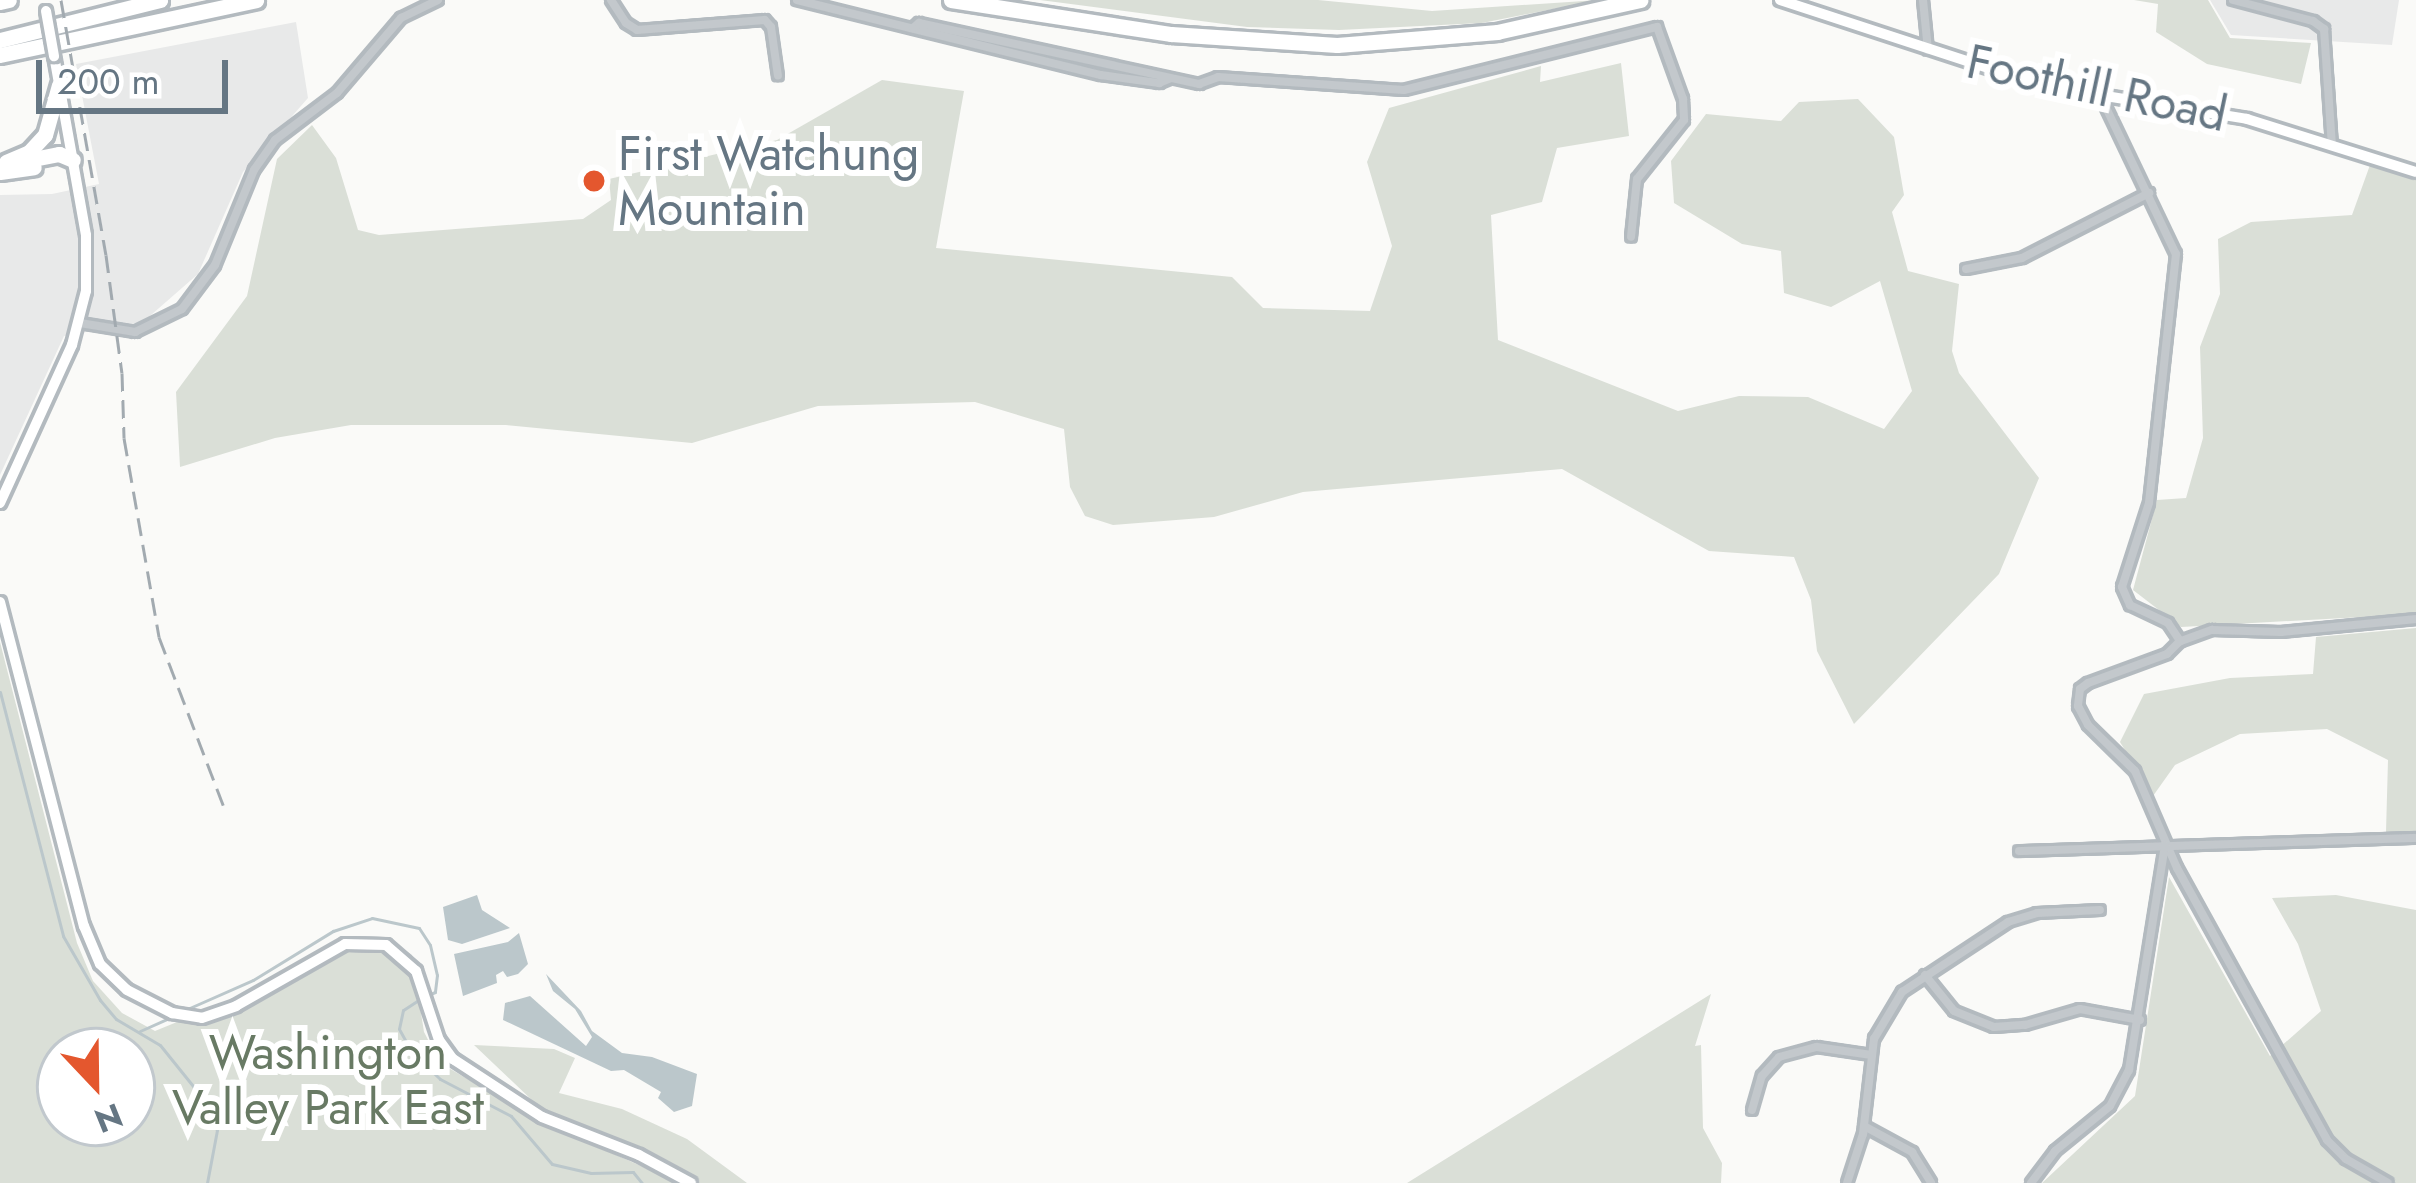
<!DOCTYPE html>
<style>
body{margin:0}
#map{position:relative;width:2416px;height:1183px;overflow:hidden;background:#fafaf8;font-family:Jost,sans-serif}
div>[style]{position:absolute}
.built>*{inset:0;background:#e8e9e9}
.green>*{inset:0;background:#dadfd7}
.water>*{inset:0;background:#bbc7cb}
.stream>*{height:3px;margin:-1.5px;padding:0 1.5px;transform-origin:1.5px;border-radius:1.5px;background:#bbc7cb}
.roads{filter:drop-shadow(3px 0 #b3babf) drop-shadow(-3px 0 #b3babf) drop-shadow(0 3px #b3babf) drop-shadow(0 -3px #b3babf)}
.street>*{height:8px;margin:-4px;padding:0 4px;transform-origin:4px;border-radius:4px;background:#c3c8cc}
.secondary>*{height:10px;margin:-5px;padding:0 5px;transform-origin:5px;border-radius:5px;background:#fff}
.highway>*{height:15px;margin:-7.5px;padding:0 7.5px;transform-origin:7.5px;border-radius:7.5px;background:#fff}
.rail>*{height:3px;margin-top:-1.5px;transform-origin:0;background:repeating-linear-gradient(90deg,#a2aab0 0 18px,transparent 0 27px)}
.bridges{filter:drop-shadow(3px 0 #b3babf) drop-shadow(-3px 0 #b3babf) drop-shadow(0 3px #b3babf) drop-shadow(0 -3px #b3babf)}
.secondary-bridge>*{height:10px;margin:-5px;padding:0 5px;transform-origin:5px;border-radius:5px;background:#fff}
.dots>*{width:33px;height:33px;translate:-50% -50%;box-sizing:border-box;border:6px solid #fff;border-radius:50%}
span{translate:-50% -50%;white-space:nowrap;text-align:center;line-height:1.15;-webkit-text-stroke:12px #fff;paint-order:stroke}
.street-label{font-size:48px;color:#657683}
.poi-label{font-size:48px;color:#657683}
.left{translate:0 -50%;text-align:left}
.park-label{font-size:48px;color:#687a64}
.north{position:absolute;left:36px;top:1027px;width:120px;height:120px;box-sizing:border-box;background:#fff;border:3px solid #c1c8cd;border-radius:50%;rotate:158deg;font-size:33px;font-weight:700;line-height:48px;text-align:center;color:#657683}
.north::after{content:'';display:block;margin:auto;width:42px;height:54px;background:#e4572e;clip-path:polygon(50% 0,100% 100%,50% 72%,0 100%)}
.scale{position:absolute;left:36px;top:60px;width:192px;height:54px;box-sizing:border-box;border:6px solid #657683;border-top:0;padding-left:15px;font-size:36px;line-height:42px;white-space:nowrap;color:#657683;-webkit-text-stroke:9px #fff;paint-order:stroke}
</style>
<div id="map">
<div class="built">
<i style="clip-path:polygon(2210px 0,2399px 0,2392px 45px,2231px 35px)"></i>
<i style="clip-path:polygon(296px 22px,308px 98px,243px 172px,198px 274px,143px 322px,64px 336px,0 475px,0 195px,52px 194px,99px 184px,76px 64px)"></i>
</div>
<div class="green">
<i style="clip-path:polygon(1040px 0,1318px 0,1432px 11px,1599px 0,1482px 23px,1339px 30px,1247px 27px)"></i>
<i style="clip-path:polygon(2134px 0,2208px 0,2230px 38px,2311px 43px,2301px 84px,2207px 64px,2156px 32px,2158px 4px)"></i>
<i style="clip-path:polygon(1621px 63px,1629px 136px,1557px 148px,1542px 202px,1491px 215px,1498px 340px,1678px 411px,1739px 396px,1808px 397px,1884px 429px,1912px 391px,1880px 281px,1831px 307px,1784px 293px,1781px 251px,1742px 244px,1674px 203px,1671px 161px,1706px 114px,1781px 121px,1799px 102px,1858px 99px,1894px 137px,1904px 195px,1892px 212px,1908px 271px,1959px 284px,1952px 351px,1959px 373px,2039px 478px,1999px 574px,1854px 724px,1817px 651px,1811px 600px,1794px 557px,1709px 551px,1562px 469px,1303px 492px,1214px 517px,1113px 525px,1085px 516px,1070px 487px,1064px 429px,975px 402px,818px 406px,692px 443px,506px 425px,351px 425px,275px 438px,180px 467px,176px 392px,247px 296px,277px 159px,312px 125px,336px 158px,358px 230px,379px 235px,583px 219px,611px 200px,609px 179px,777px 140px,882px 80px,964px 91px,936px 248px,1232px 277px,1263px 308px,1370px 311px,1392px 246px,1367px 162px,1389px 108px,1541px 66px,1540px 82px)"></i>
<i style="clip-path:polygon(2370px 165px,2416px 180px,2416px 614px,2181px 627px,2133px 590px,2157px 500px,2186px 498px,2203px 438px,2200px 347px,2220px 294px,2218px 239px,2251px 222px,2352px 215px)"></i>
<i style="clip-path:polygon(2416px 628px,2416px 833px,2386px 832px,2388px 760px,2327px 729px,2240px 734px,2175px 765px,2153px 796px,2120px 742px,2144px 694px,2230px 678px,2313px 674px,2316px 637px)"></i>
<i style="clip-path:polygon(evenodd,0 642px,77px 943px,93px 981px,122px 1013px,155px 1031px,177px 1022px,203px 1024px,353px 947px,393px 942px,412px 955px,424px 1032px,440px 1063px,543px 1123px,680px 1183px,0 1183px,0 642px,60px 1051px,132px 1051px,132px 1123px,60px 1123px,60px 1051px)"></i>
<i style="clip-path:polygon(2169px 877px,2270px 1056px,2321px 1011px,2298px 944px,2272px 898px,2336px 895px,2416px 910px,2416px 1183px,2042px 1183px,2135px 1096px)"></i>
<i style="clip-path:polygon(1711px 994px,1695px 1046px,1701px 1045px,1703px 1128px,1722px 1163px,1721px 1183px,1407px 1183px)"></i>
<i style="clip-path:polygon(474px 1045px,554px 1049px,575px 1058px,559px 1093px,622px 1109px,687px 1139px,747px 1183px,699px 1183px,653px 1157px,580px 1131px,536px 1104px)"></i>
</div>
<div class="water">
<i style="clip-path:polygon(477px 895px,482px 910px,510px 928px,462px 944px,448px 940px,443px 907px)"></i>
<i style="clip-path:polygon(519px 933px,528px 964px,518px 974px,507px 977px,503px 971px,496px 975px,497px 983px,463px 996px,454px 954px,508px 942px)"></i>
<i style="clip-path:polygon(546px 974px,581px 1011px,592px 1031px,622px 1053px,652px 1057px,697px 1074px,692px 1106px,674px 1112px,658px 1098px,661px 1092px,624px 1070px,611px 1071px,503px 1020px,505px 1003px,530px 996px,586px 1046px,592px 1037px,575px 1009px,553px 991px)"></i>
</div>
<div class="stream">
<i style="left:0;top:692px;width:252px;rotate:75.5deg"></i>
<i style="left:63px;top:936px;width:74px;rotate:60deg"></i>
<i style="left:100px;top:1000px;width:25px;rotate:50deg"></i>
<i style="left:116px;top:1019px;width:51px;rotate:30.6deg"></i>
<i style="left:160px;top:1045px;width:78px;rotate:51.2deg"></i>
<i style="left:209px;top:1106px;width:25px;rotate:72deg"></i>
<i style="left:217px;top:1130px;width:54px;rotate:100.7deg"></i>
<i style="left:420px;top:999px;width:20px;rotate:147deg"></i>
<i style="left:403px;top:1010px;width:19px;rotate:102deg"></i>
<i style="left:399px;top:1029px;width:25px;rotate:61deg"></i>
<i style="left:411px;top:1051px;width:40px;rotate:44deg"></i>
<i style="left:440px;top:1079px;width:80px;rotate:27.5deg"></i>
<i style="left:511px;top:1116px;width:63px;rotate:49.5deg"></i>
<i style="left:552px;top:1164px;width:40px;rotate:13deg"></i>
<i style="left:591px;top:1173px;width:42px;rotate:-1.4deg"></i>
<i style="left:633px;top:1172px;width:14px;rotate:51deg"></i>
<i style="left:185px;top:1010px;width:74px;rotate:-23.8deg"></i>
<i style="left:253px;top:980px;width:94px;rotate:-31.5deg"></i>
<i style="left:333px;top:931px;width:41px;rotate:-18.4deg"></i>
<i style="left:372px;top:918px;width:48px;rotate:12deg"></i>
<i style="left:419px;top:928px;width:20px;rotate:57deg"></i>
<i style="left:430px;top:945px;width:31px;rotate:77deg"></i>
<i style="left:437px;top:975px;width:17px;rotate:97deg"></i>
<i style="left:435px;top:992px;width:8px;rotate:157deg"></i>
<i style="left:140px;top:1031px;width:34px;rotate:-24deg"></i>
</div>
<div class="roads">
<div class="street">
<i style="left:611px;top:0;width:27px;rotate:57deg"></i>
<i style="left:626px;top:23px;width:13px;rotate:32deg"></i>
<i style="left:637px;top:30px;width:128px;rotate:-4.5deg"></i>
<i style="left:765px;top:20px;width:9px;rotate:49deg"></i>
<i style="left:771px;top:27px;width:49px;rotate:81.9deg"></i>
<i style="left:797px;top:0;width:313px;rotate:13.9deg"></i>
<i style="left:1101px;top:75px;width:59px;rotate:7.9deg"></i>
<i style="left:1159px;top:83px;width:11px;rotate:-22deg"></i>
<i style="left:1923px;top:0;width:50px;rotate:84.3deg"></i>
<i style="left:2233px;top:0;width:83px;rotate:14.7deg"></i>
<i style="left:2313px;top:21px;width:14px;rotate:36deg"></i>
<i style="left:2324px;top:29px;width:117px;rotate:86.1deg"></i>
<i style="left:913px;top:28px;width:8px;rotate:-40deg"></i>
<i style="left:919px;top:23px;width:287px;rotate:12.3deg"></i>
<i style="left:1199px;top:84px;width:20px;rotate:-20deg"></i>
<i style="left:1218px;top:77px;width:186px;rotate:4deg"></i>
<i style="left:1404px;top:90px;width:261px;rotate:-14deg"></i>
<i style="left:1657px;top:27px;width:77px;rotate:70.1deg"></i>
<i style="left:1683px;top:99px;width:21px;rotate:87deg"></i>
<i style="left:1684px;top:120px;width:75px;rotate:128.5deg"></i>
<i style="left:1637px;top:179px;width:58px;rotate:95.9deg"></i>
<i style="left:2100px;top:95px;width:176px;rotate:64.5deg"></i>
<i style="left:2176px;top:254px;width:250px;rotate:96.2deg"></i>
<i style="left:2149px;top:503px;width:88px;rotate:107.8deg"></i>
<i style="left:2122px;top:587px;width:20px;rotate:66deg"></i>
<i style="left:2130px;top:605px;width:42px;rotate:25.3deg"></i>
<i style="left:2168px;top:623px;width:22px;rotate:56deg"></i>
<i style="left:2180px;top:641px;width:18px;rotate:135deg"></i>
<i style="left:2167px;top:654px;width:84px;rotate:159.8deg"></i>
<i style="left:2088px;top:683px;width:10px;rotate:143deg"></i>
<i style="left:2080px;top:689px;width:17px;rotate:97deg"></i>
<i style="left:2078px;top:706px;width:21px;rotate:62deg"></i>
<i style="left:2088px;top:725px;width:66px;rotate:44.4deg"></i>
<i style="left:2135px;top:771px;width:106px;rotate:66.6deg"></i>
<i style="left:2177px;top:868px;width:311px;rotate:61.1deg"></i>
<i style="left:2327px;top:1140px;width:27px;rotate:45deg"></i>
<i style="left:2346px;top:1159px;width:48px;rotate:29.7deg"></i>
<i style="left:1966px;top:269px;width:57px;rotate:-11.1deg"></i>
<i style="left:2022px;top:258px;width:143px;rotate:-27.1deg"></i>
<i style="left:80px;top:323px;width:56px;rotate:9.3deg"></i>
<i style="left:135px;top:332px;width:52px;rotate:-26.1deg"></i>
<i style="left:182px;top:309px;width:55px;rotate:-53.1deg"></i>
<i style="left:215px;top:265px;width:103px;rotate:-67.7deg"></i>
<i style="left:254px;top:170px;width:37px;rotate:-55deg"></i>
<i style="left:275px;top:140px;width:78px;rotate:-37.2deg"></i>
<i style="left:337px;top:93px;width:99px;rotate:-49.5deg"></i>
<i style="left:401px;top:18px;width:41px;rotate:-25.9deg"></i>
<i style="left:2181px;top:641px;width:33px;rotate:-20deg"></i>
<i style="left:2212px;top:630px;width:69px;rotate:1.7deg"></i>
<i style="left:2281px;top:632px;width:136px;rotate:-5.5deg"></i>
<i style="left:2019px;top:851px;width:397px;rotate:-1.9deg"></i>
<i style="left:1925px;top:975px;width:46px;rotate:51.1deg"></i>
<i style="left:1954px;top:1011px;width:43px;rotate:21.8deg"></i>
<i style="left:1994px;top:1027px;width:31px;rotate:-4deg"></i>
<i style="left:2025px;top:1025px;width:57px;rotate:-16.2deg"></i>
<i style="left:2080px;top:1009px;width:61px;rotate:10.4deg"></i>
<i style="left:1752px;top:1110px;width:35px;rotate:-74deg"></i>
<i style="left:1762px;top:1076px;width:25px;rotate:-48deg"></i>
<i style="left:1779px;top:1057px;width:39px;rotate:-15deg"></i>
<i style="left:1817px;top:1047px;width:55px;rotate:8.4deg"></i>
<i style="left:1864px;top:1126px;width:55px;rotate:28.4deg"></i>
<i style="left:1912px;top:1152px;width:36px;rotate:58deg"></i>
<i style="left:1847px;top:1183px;width:52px;rotate:-71.9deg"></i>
<i style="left:1863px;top:1134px;width:96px;rotate:-83.4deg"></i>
<i style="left:1874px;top:1039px;width:55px;rotate:-59.2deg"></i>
<i style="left:1902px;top:992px;width:127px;rotate:-33.4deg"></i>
<i style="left:2008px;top:922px;width:30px;rotate:-17deg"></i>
<i style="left:2037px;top:913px;width:63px;rotate:-2.7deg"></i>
<i style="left:2031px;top:1183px;width:40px;rotate:-53deg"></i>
<i style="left:2055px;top:1151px;width:71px;rotate:-39.3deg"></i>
<i style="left:2110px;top:1106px;width:41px;rotate:-62.2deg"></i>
<i style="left:2129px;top:1070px;width:228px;rotate:-80.9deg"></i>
</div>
<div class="secondary">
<i style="left:1780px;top:0;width:235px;rotate:18.1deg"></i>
<i style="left:2003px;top:73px;width:74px;rotate:14deg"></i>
<i style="left:2075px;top:91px;width:174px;rotate:9.2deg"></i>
<i style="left:2247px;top:119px;width:177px;rotate:17.4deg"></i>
<i style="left:0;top:503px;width:174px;rotate:-65.5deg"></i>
<i style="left:72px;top:345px;width:56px;rotate:-75.5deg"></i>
<i style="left:86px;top:291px;width:56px;rotate:-90deg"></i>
<i style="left:86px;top:235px;width:182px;rotate:-100.1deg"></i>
<i style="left:0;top:602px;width:335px;rotate:75.5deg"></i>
<i style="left:84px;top:926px;width:41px;rotate:67.2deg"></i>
<i style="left:100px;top:964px;width:37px;rotate:44deg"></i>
<i style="left:127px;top:990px;width:51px;rotate:27.1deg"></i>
<i style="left:172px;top:1013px;width:30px;rotate:9deg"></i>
<i style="left:202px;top:1018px;width:36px;rotate:-19deg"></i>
<i style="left:236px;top:1006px;width:125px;rotate:-29.6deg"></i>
<i style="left:345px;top:944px;width:41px;rotate:1.4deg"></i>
<i style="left:386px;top:945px;width:40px;rotate:41deg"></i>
<i style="left:416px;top:971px;width:73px;rotate:71.6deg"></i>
<i style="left:439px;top:1040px;width:24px;rotate:54deg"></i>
<i style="left:453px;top:1059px;width:106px;rotate:33.1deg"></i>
<i style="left:542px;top:1117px;width:104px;rotate:21.4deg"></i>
<i style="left:639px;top:1155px;width:59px;rotate:28.3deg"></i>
</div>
<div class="highway">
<i style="left:951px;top:0;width:223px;rotate:8.8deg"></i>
<i style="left:1171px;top:34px;width:166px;rotate:3.8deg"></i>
<i style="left:1337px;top:45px;width:161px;rotate:-4.6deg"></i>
<i style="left:1497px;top:32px;width:147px;rotate:-12.6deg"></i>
<i style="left:0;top:2px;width:9px;rotate:-13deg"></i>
<i style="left:0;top:40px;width:165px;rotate:-14deg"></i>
<i style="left:0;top:55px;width:262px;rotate:-12.1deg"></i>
<i style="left:23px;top:161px;width:37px;rotate:-11deg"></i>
<i style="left:59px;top:154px;width:15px;rotate:23deg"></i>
<i style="left:6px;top:162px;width:25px;rotate:-23deg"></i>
<i style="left:29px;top:152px;width:23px;rotate:-47deg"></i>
<i style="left:45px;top:135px;width:52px;rotate:-74.4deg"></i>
<i style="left:0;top:172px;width:34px;rotate:-8deg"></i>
</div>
</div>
<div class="rail">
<i style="left:61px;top:0;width:259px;rotate:80deg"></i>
<i style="left:106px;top:255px;width:119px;rotate:82.3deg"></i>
<i style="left:122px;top:373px;width:65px;rotate:88.2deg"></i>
<i style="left:124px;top:438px;width:202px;rotate:80deg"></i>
<i style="left:159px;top:637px;width:182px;rotate:69.1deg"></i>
</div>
<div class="bridges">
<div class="secondary-bridge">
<i style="left:46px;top:11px;width:46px;rotate:79.9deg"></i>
</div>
</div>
<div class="dots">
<i style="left:594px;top:181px;background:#e4572e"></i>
</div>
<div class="street-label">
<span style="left:2097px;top:88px;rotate:12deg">Foothill Road</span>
</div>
<div class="poi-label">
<span class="left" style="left:618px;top:181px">First Watchung<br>Mountain</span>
</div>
<div class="park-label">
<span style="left:328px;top:1080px">Washington<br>Valley Park East</span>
</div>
<div class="north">N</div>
<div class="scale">200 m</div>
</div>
